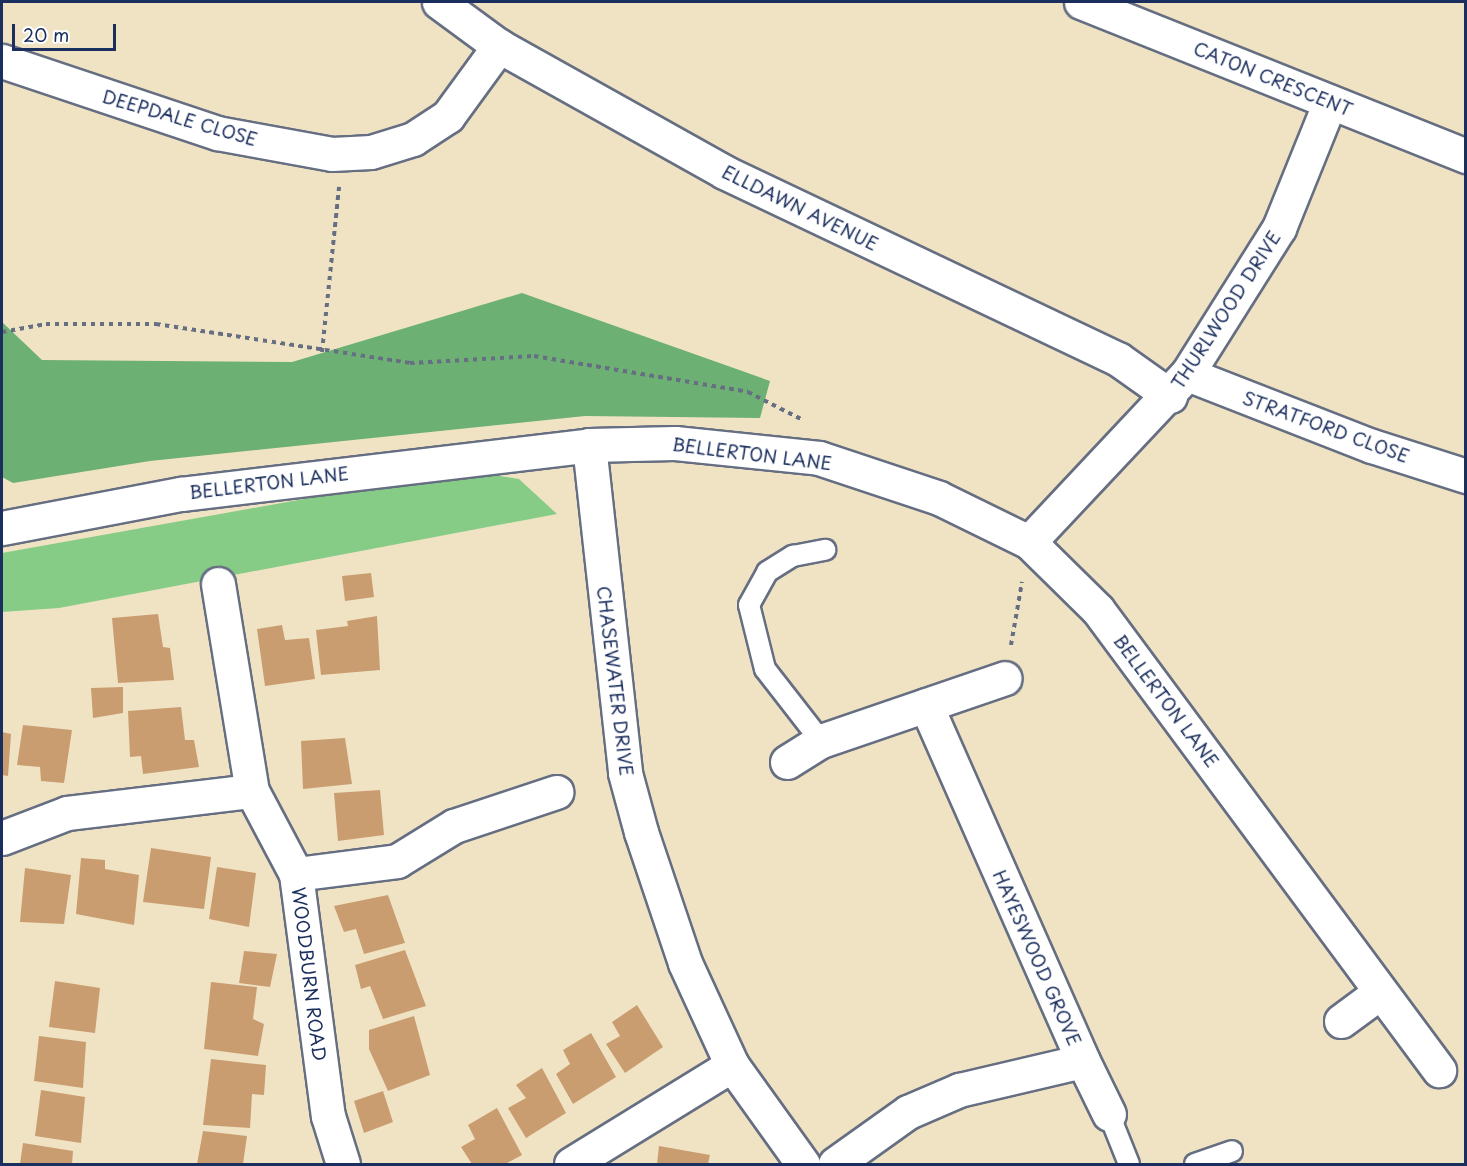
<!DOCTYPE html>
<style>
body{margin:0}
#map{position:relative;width:1467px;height:1166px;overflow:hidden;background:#f0e3c4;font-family:"Playpen Sans",sans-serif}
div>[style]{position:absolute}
.green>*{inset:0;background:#87cc86}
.forest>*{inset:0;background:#6db073}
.building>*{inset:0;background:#ca9d71}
.path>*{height:4px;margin-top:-2px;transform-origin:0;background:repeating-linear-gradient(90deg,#666e82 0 4.5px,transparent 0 9px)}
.roads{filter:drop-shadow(2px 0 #666e82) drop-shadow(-2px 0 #666e82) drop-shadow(0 2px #666e82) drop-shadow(0 -2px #666e82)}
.service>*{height:20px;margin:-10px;padding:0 10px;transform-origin:10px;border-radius:10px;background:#fff}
.minor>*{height:33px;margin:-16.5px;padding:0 16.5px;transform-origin:16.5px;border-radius:16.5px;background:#fff}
span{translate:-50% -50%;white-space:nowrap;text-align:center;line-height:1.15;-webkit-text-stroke:4.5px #fff;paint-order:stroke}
.street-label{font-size:18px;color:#1b2f5e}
.frame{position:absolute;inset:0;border:3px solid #1b2f5e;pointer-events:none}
.scale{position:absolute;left:12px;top:24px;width:104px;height:27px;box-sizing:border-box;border:3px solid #1b2f5e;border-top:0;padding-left:8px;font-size:18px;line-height:21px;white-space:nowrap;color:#1b2f5e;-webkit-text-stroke:4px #fff;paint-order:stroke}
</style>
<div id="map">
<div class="green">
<i style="clip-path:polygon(481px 473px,519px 479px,557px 514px,59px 608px,2px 612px,2px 553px,354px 490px)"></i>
</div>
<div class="forest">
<i style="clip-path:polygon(522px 293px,770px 381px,760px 418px,585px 416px,150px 461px,13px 483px,2px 477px,2px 322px,42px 360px,292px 362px)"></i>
</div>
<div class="building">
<i style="clip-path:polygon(371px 573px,374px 597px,345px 601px,342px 576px)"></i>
<i style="clip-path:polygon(158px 614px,163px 647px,170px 648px,174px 680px,118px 683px,112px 618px)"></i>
<i style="clip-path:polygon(377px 616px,380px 670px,321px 675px,316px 630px,348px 626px,347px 621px)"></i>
<i style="clip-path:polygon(282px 625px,285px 640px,309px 638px,315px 679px,265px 686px,257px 629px)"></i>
<i style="clip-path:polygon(123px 687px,123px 713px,93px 718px,91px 688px)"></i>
<i style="clip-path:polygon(181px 707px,185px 740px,194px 740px,199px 767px,143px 774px,141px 756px,130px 757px,128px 711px)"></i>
<i style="clip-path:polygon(23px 725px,72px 730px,64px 783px,41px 781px,40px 767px,17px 765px)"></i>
<i style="clip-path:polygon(2px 732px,11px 734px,8px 776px,2px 775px)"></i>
<i style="clip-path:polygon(345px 738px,352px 784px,303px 789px,301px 741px)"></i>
<i style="clip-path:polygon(380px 790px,384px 835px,338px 841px,334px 793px)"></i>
<i style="clip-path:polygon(151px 848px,211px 857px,204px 909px,143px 902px)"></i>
<i style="clip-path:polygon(81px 858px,105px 860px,105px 869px,139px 875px,134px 925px,76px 914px)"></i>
<i style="clip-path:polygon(217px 867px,256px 873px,249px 927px,209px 919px)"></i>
<i style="clip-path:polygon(25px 868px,71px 875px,64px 924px,20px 922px)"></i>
<i style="clip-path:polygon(388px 895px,405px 943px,364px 954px,356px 929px,344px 932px,334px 906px)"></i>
<i style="clip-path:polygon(405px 950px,426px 1006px,383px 1019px,370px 986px,361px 989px,355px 965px)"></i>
<i style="clip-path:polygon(244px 951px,277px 954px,270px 987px,239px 983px)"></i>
<i style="clip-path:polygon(55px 981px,100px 988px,95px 1033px,49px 1027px)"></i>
<i style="clip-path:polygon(211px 982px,257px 987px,253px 1019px,264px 1024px,258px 1056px,204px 1049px)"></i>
<i style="clip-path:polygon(637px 1005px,663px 1047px,625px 1073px,606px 1044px,620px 1036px,612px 1022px)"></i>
<i style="clip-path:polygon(414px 1016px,430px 1075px,388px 1091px,369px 1049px,369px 1030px)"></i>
<i style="clip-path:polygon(591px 1033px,616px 1077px,573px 1104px,556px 1074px,570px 1064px,563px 1050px)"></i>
<i style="clip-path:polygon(39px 1036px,86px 1042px,83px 1088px,34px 1081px)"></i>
<i style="clip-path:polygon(211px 1059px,266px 1065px,264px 1095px,252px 1094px,250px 1128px,203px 1125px)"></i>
<i style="clip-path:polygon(542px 1068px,566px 1113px,526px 1138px,508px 1108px,526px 1098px,516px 1085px)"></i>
<i style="clip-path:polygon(41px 1090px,85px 1097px,81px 1143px,35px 1136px)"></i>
<i style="clip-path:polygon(383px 1091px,393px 1122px,364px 1133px,354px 1101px)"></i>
<i style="clip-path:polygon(497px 1108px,522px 1155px,505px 1164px,472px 1164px,461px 1147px,475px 1139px,468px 1125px)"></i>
<i style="clip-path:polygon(203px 1131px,247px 1136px,243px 1164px,197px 1164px)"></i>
<i style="clip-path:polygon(23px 1143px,73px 1151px,72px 1164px,20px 1164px)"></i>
<i style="clip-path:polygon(659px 1146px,710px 1155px,708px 1164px,657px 1164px)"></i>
</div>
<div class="path">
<i style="left:2px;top:332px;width:45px;rotate:-10.3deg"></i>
<i style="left:46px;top:324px;width:110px"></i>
<i style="left:156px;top:324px;width:257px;rotate:8.7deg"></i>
<i style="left:410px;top:363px;width:124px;rotate:-3.2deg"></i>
<i style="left:534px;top:356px;width:217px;rotate:9.5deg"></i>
<i style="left:748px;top:392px;width:62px;rotate:27deg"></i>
<i style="left:322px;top:352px;width:166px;rotate:-84.1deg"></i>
<i style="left:1011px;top:645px;width:64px;rotate:-80.1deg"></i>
</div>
<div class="roads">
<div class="service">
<i style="left:821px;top:741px;width:91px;rotate:-127.9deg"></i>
<i style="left:765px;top:669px;width:66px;rotate:-104deg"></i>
<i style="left:749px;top:605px;width:38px;rotate:-61deg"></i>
<i style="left:767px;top:572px;width:31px;rotate:-32deg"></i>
<i style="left:793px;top:556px;width:33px;rotate:-11deg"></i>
<i style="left:1109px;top:1114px;width:54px;rotate:68.2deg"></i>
<i style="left:1195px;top:1164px;width:39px;rotate:-19deg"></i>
</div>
<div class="minor">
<i style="left:439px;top:2px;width:74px;rotate:36.3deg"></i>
<i style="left:499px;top:46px;width:258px;rotate:29.2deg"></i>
<i style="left:724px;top:172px;width:436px;rotate:25.4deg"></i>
<i style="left:1118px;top:359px;width:64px;rotate:35.4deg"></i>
<i style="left:1081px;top:2px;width:415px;rotate:21.8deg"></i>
<i style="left:2px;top:61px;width:227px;rotate:18.5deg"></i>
<i style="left:217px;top:133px;width:117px;rotate:10.3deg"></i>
<i style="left:332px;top:154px;width:39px;rotate:-3deg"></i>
<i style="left:371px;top:152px;width:44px;rotate:-17.2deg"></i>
<i style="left:413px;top:139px;width:42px;rotate:-33.3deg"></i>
<i style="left:448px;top:116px;width:87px;rotate:-53.9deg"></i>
<i style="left:1187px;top:374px;width:199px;rotate:21.3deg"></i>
<i style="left:1372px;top:446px;width:99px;rotate:17.7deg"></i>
<i style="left:589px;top:445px;width:330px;rotate:83.7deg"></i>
<i style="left:625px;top:773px;width:61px;rotate:74.8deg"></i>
<i style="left:641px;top:832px;width:138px;rotate:71.4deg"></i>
<i style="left:685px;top:963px;width:112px;rotate:65.3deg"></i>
<i style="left:732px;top:1065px;width:122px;rotate:54.4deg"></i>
<i style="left:2px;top:528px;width:182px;rotate:-10.8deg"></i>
<i style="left:181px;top:494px;width:411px;rotate:-6.8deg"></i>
<i style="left:589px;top:445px;width:86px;rotate:-1.3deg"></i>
<i style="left:675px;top:443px;width:145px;rotate:5.9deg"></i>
<i style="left:819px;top:458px;width:126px;rotate:18.4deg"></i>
<i style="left:939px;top:498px;width:100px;rotate:26.1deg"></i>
<i style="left:1029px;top:542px;width:97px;rotate:44.6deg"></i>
<i style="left:1098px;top:610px;width:573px;rotate:53.45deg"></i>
<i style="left:1029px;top:542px;width:231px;rotate:-46.8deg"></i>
<i style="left:1187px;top:374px;width:173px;rotate:-57.8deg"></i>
<i style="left:1279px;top:228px;width:136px;rotate:-68deg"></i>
<i style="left:218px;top:584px;width:210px;rotate:80.7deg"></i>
<i style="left:787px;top:762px;width:40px;rotate:-32deg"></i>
<i style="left:821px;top:741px;width:194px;rotate:-18.9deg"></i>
<i style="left:2px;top:838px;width:70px;rotate:-21deg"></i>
<i style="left:67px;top:813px;width:186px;rotate:-6.8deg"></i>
<i style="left:252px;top:791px;width:94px;rotate:62.1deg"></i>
<i style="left:296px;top:874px;width:244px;rotate:82.5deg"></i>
<i style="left:328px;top:1116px;width:50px;rotate:72.6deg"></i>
<i style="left:296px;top:874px;width:102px;rotate:-7.3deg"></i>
<i style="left:397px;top:861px;width:67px;rotate:-31.6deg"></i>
<i style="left:454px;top:826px;width:108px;rotate:-18.4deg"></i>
<i style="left:1341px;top:1021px;width:47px;rotate:-36.4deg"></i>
<i style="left:1083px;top:1061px;width:59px;rotate:63.9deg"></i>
<i style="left:571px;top:1164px;width:189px;rotate:-31.6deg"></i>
<i style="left:835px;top:1164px;width:90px;rotate:-35.5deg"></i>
<i style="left:908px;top:1112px;width:56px;rotate:-23.3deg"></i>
<i style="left:959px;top:1090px;width:127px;rotate:-13.2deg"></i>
<i style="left:1083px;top:1061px;width:389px;rotate:-113.8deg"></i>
</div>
</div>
<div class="street-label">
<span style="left:1273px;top:79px;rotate:22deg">CATON CRESCENT</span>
<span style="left:180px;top:118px;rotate:16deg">DEEPDALE CLOSE</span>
<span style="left:800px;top:208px;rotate:26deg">ELLDAWN AVENUE</span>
<span style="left:1226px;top:310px;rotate:-57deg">THURLWOOD DRIVE</span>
<span style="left:1326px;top:427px;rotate:20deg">STRATFORD CLOSE</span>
<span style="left:752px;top:454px;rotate:7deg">BELLERTON LANE</span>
<span style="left:269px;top:483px;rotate:-7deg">BELLERTON LANE</span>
<span style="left:615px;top:681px;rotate:83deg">CHASEWATER DRIVE</span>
<span style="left:1166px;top:701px;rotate:53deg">BELLERTON LANE</span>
<span style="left:1037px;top:958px;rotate:66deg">HAYESWOOD GROVE</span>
<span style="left:309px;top:974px;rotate:83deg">WOODBURN ROAD</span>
</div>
<div class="frame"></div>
<div class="scale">20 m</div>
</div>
